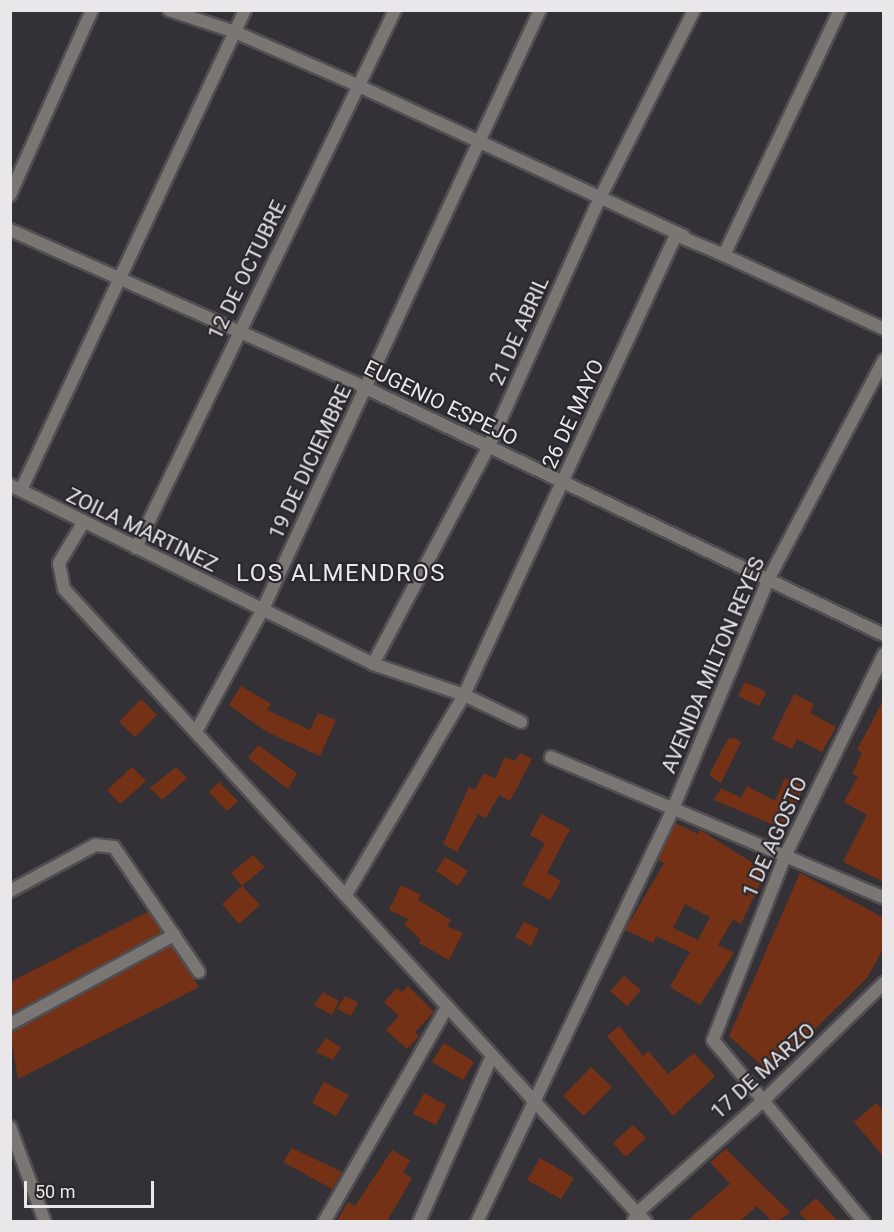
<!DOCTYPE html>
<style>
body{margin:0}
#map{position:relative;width:894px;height:1232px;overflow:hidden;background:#343136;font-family:Roboto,sans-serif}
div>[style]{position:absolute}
.building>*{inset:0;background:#753115}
.roads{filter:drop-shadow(2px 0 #514e53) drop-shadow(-2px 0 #514e53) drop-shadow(0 2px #514e53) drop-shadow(0 -2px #514e53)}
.minor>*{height:12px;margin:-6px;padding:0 6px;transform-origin:6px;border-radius:6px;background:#797674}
span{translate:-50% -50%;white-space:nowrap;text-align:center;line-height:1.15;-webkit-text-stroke:4.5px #2a272c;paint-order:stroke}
.street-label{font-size:21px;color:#e9e7ea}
.quarter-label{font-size:24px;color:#e9e7ea;letter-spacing:1.5px}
.frame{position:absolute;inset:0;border:12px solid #e9e7ea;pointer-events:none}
.scale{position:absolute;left:24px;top:1181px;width:130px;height:27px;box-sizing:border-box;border:3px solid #e9e7ea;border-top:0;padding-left:8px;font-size:18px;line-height:21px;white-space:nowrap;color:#e9e7ea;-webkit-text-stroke:4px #2a272c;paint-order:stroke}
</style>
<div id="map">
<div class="building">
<i style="clip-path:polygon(745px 682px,766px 692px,759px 706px,738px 696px)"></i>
<i style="clip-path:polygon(241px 686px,271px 704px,267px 710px,310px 730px,318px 713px,336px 720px,320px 756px,267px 732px,229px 705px)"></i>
<i style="clip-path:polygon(794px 694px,814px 704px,810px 713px,836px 727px,822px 752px,797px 739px,792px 749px,772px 739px)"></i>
<i style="clip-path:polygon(141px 699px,157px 715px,135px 737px,119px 722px)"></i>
<i style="clip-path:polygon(884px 699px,884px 882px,843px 862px,867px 815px,844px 802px,858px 776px,852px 774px,862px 753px,857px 750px)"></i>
<i style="clip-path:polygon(735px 738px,741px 742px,721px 783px,709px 775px,728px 739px)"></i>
<i style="clip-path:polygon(258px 745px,297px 773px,288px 789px,248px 758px)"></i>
<i style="clip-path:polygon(520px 753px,532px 759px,510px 801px,499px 795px,486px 818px,478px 814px,457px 852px,443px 844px,469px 787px,475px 790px,484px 773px,495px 779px,505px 757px,515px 761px)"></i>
<i style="clip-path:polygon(132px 767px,146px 781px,120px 804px,107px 790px)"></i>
<i style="clip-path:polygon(176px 767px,187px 778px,162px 800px,150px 788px)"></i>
<i style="clip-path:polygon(785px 778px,804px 786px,782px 835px,770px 829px,772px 824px,714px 800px,721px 788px,741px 798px,747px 786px,775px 801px)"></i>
<i style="clip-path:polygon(219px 782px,238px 801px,227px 811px,209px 792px)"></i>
<i style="clip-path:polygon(541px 814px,570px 829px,547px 873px,561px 881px,550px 900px,522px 885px,545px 843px,530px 835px)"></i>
<i style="clip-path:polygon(evenodd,675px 823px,698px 834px,700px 830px,766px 871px,741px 924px,733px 919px,718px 945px,734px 953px,700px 1005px,670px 987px,690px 952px,656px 936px,653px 943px,625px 930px,664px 863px,658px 860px,675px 823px,685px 904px,710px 917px,698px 940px,673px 928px,685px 904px)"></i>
<i style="clip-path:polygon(253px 855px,265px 867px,242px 886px,231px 873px)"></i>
<i style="clip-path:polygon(445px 857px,468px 871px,458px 886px,436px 871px)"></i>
<i style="clip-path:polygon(800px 873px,884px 918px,884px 947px,867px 978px,770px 1073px,729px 1036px)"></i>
<i style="clip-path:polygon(401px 885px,421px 895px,418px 900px,451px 920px,447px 926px,463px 933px,449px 960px,419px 943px,421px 940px,404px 924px,409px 919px,389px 910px)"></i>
<i style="clip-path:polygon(242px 886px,260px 905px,239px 924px,222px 904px)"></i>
<i style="clip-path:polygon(148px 912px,162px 932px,10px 1014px,10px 982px)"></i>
<i style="clip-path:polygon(524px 922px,539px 929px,531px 946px,515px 937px)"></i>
<i style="clip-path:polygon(171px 946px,199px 987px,18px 1079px,10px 1032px)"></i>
<i style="clip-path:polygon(624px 976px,641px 990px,627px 1006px,610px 991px)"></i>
<i style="clip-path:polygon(408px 986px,434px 1012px,415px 1032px,419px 1036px,407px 1049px,386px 1030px,399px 1016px,384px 1002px,397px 988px,402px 992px)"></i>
<i style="clip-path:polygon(323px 992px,339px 1001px,332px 1015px,314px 1005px)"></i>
<i style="clip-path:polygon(345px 996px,358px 1002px,351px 1016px,337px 1009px)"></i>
<i style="clip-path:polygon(619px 1026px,643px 1056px,648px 1051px,668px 1074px,694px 1053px,715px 1076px,673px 1116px,607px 1036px)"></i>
<i style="clip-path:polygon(326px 1038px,341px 1047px,333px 1060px,316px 1052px)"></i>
<i style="clip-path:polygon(444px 1043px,474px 1062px,463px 1080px,432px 1062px)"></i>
<i style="clip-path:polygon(591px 1067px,612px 1087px,584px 1116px,563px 1096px)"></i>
<i style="clip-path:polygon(324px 1082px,349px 1095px,336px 1116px,312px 1103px)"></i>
<i style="clip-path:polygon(424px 1093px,446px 1105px,436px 1125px,413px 1114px)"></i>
<i style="clip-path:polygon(876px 1103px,884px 1112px,884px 1157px,854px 1122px)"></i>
<i style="clip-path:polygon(633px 1125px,646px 1138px,626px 1157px,613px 1143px)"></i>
<i style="clip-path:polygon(292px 1148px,342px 1172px,332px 1189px,283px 1162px)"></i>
<i style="clip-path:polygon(726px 1149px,790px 1212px,778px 1221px,771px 1221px,757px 1206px,740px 1221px,687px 1221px,730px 1184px,710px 1162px)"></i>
<i style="clip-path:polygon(392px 1150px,410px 1160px,403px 1173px,412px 1178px,387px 1221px,337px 1221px,348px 1202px,355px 1206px)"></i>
<i style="clip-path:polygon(540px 1158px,574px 1178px,561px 1199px,527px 1180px)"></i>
<i style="clip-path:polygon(816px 1198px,838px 1221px,807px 1221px,799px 1213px)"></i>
</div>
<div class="roads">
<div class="minor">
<i style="left:169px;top:10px;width:70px;rotate:18.4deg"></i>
<i style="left:235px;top:32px;width:135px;rotate:23.5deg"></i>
<i style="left:359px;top:86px;width:358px;rotate:24.8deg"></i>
<i style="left:10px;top:195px;width:202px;rotate:-66.1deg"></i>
<i style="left:10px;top:230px;width:389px;rotate:23.9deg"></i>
<i style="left:366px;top:388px;width:574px;rotate:25.49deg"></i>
<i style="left:719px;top:253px;width:182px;rotate:24.7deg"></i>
<i style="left:10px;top:485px;width:405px;rotate:26.2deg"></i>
<i style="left:373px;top:664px;width:96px;rotate:18.8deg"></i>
<i style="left:464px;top:695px;width:63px;rotate:25.3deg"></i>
<i style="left:21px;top:490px;width:530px;rotate:-64.98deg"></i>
<i style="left:83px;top:523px;width:47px;rotate:121deg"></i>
<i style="left:59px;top:563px;width:26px;rotate:79deg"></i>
<i style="left:64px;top:589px;width:847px;rotate:47.44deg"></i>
<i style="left:637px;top:1213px;width:173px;rotate:-41.7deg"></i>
<i style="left:766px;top:1098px;width:165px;rotate:-44.3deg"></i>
<i style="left:136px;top:548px;width:597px;rotate:-64.29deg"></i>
<i style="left:373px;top:664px;width:245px;rotate:-62deg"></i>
<i style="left:488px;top:448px;width:274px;rotate:-65.9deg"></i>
<i style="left:600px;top:198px;width:210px;rotate:-63.4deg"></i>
<i style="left:197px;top:730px;width:136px;rotate:-61.4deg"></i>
<i style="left:262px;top:611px;width:662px;rotate:-65.18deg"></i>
<i style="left:551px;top:757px;width:362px;rotate:22.9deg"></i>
<i style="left:10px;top:891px;width:97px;rotate:-28.4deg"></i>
<i style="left:95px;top:845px;width:19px;rotate:6deg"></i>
<i style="left:114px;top:847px;width:151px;rotate:55.8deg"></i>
<i style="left:347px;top:893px;width:230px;rotate:-59.4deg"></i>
<i style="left:464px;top:695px;width:507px;rotate:-65.26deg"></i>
<i style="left:676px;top:235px;width:52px;rotate:22.6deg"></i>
<i style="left:724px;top:255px;width:271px;rotate:-64.7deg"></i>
<i style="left:10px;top:1024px;width:187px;rotate:-28.5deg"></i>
<i style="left:10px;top:1127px;width:101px;rotate:69.8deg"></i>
<i style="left:324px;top:1222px;width:248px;rotate:-60.2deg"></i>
<i style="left:419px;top:1222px;width:181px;rotate:-66.3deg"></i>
<i style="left:477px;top:1222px;width:455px;rotate:-64.6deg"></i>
<i style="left:672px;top:811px;width:252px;rotate:-67.4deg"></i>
<i style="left:769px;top:578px;width:246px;rotate:-62.2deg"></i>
<i style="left:633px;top:1222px;width:10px;rotate:-66deg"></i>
<i style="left:637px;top:1213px;width:13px;rotate:45deg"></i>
<i style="left:864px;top:1222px;width:236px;rotate:-129.7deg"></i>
<i style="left:713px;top:1040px;width:198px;rotate:-68.6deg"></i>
<i style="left:785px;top:856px;width:225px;rotate:-63.9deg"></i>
</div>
</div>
<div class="street-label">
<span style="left:247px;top:270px;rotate:-64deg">12 DE OCTUBRE</span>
<span style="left:519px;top:331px;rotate:-66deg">21 DE ABRIL</span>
<span style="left:441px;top:403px;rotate:26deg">EUGENIO ESPEJO</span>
<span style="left:573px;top:414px;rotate:-65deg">26 DE MAYO</span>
<span style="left:310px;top:462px;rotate:-65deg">19 DE DICIEMBRE</span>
<span style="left:142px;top:530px;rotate:26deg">ZOILA MARTINEZ</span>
<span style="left:713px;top:665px;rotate:-67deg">AVENIDA MILTON REYES</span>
<span style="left:775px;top:837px;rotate:-66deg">1 DE AGOSTO</span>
<span style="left:763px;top:1071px;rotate:-42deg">17 DE MARZO</span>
</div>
<div class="quarter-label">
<span style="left:341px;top:574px">LOS ALMENDROS</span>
</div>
<div class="frame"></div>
<div class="scale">50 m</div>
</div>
